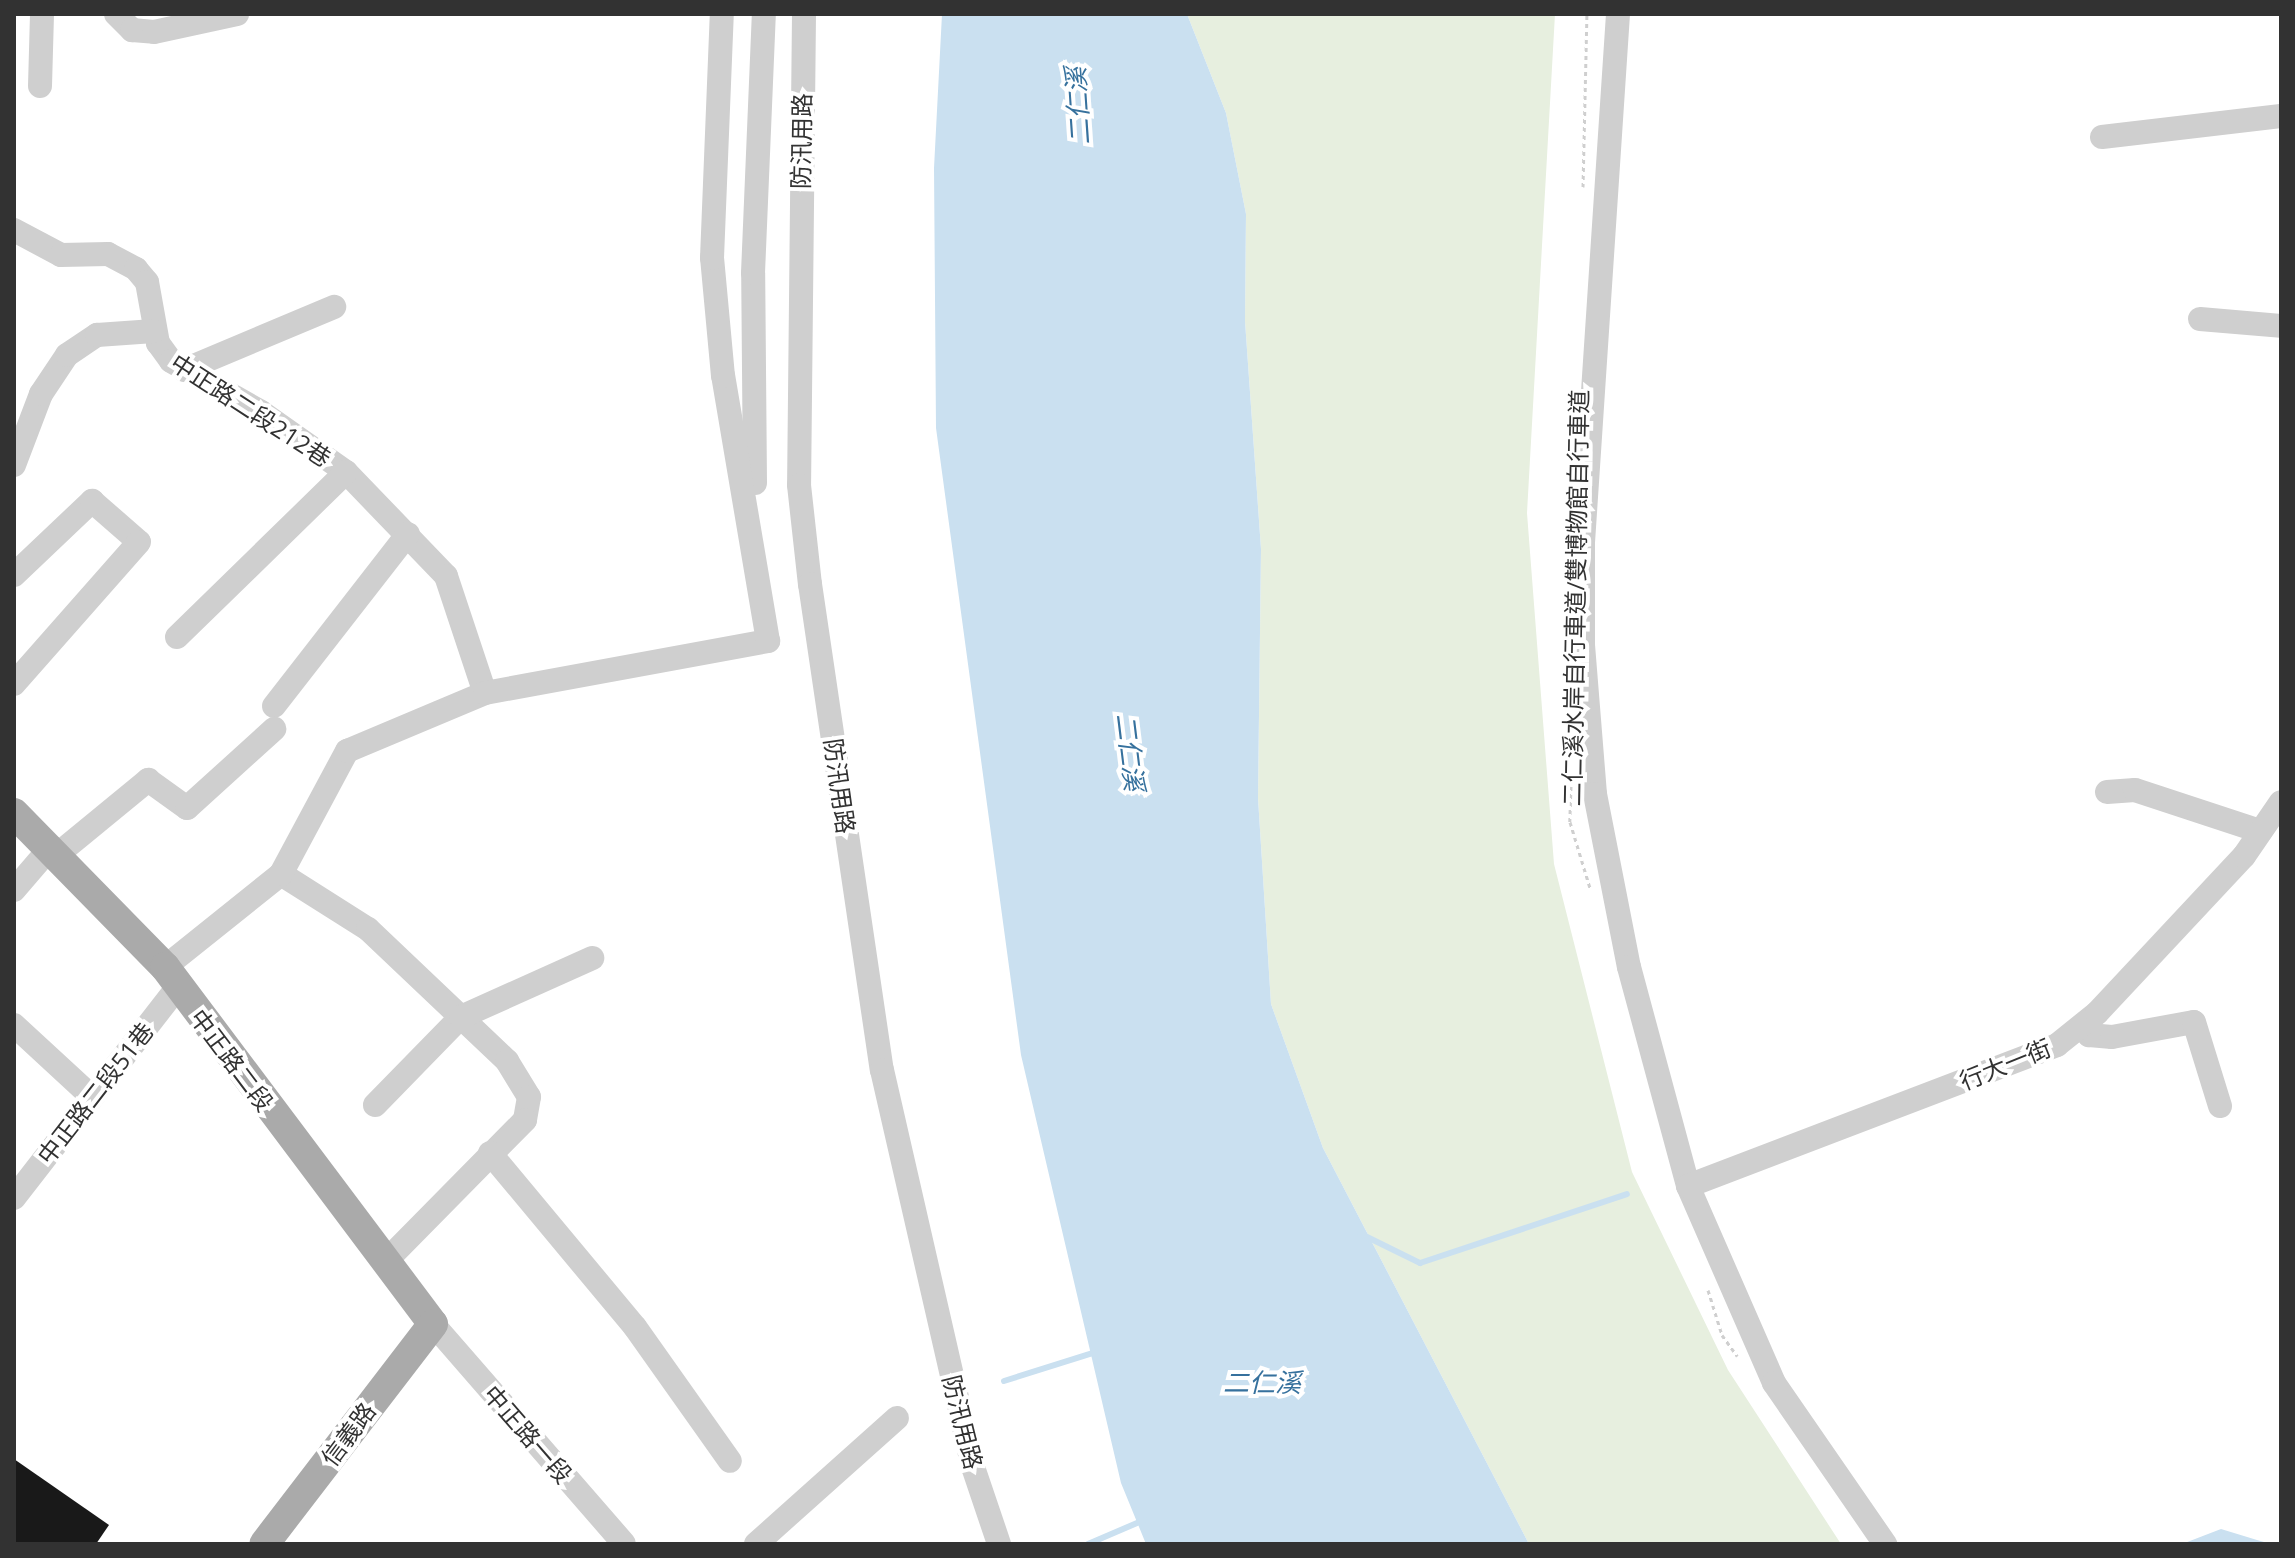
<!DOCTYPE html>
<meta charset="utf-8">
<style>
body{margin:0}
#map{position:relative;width:2295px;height:1558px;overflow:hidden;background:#fff;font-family:"Open Sans","Noto Sans TC",sans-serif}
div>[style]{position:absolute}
.green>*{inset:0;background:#e7efdf}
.water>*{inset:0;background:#cae0f0}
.stream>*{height:6px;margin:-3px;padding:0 3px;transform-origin:3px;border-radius:3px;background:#cae0f0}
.building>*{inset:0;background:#191919}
.path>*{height:3px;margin-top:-1.5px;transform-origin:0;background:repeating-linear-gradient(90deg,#cfcfcf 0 4px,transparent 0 8px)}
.minor>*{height:24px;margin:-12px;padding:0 12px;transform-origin:12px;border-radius:12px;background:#cfcfcf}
.major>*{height:30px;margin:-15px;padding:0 15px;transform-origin:15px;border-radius:15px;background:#aaa}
span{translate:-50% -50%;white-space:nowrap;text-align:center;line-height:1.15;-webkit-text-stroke:8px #fff;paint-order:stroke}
.street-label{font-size:24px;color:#323232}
.water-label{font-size:26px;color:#36719d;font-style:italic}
.frame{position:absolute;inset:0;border:16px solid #323232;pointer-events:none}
</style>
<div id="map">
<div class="green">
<i style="clip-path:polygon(1187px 14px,1555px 14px,1527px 513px,1554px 864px,1632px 1172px,1728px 1370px,1841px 1544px,1529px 1544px,1323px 1148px,1271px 1004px,1258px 798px,1261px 549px,1245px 321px,1246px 214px,1226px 113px)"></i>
</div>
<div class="water">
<i style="clip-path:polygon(942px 14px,1187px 14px,1226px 113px,1246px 214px,1245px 321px,1261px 549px,1258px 798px,1271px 1004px,1323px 1148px,1529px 1544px,1146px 1544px,1121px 1483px,1021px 1055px,936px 428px,934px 168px)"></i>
<i style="clip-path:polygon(2221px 1529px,2257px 1540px,2271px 1544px,2182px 1544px)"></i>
</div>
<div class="stream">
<i style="left:1361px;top:1234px;width:66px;rotate:26.2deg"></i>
<i style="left:1420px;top:1263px;width:218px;rotate:-18.4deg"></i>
<i style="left:1004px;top:1381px;width:96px;rotate:-17.5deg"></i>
<i style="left:1088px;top:1544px;width:61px;rotate:-23.2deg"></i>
</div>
<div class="building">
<i style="clip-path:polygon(14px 1459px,109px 1525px,96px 1544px,14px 1544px)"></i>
</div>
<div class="path">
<i style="left:1583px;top:187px;width:173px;rotate:-88.7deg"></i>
<i style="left:1571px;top:786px;width:36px;rotate:92deg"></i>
<i style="left:1570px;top:822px;width:69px;rotate:73.1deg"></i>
<i style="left:1708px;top:1290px;width:47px;rotate:72.7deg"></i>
<i style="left:1722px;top:1335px;width:26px;rotate:54deg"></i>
</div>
<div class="minor">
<i style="left:116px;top:14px;width:23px;rotate:45deg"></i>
<i style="left:132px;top:30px;width:22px;rotate:5deg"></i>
<i style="left:154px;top:32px;width:85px;rotate:-12.2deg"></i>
<i style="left:804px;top:14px;width:471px;rotate:90.6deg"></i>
<i style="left:799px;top:485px;width:100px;rotate:83.7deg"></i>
<i style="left:810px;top:584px;width:491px;rotate:81.6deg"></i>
<i style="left:882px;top:1070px;width:407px;rotate:77.1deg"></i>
<i style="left:973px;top:1467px;width:81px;rotate:71.3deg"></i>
<i style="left:1618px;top:14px;width:530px;rotate:93.79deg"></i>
<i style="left:1583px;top:543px;width:102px;rotate:90deg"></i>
<i style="left:1583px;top:645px;width:149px;rotate:85.4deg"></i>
<i style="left:1595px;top:794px;width:176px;rotate:78.9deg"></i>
<i style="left:1629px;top:967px;width:227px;rotate:74.9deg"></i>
<i style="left:1688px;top:1186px;width:215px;rotate:66.4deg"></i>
<i style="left:1774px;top:1383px;width:196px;rotate:55.4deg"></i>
<i style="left:40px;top:86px;width:72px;rotate:-88.4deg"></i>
<i style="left:2102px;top:137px;width:180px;rotate:-6.7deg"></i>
<i style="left:14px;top:230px;width:53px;rotate:28deg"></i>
<i style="left:61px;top:255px;width:47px;rotate:-1.2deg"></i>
<i style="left:108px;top:254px;width:32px;rotate:28deg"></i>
<i style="left:136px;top:269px;width:17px;rotate:50deg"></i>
<i style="left:147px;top:282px;width:62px;rotate:79.8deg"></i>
<i style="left:158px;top:343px;width:22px;rotate:54deg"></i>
<i style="left:171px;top:361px;width:103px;rotate:29.5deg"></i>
<i style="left:261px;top:412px;width:104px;rotate:35.2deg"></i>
<i style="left:346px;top:472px;width:144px;rotate:46.1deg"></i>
<i style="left:446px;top:576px;width:123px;rotate:71.6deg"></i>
<i style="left:2200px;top:319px;width:81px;rotate:4.9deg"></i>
<i style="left:184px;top:370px;width:163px;rotate:-22.8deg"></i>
<i style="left:14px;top:465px;width:76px;rotate:-69.2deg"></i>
<i style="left:41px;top:394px;width:47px;rotate:-56.3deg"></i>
<i style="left:67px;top:355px;width:36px;rotate:-34deg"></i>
<i style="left:97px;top:335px;width:57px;rotate:-4deg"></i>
<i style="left:755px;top:483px;width:210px;rotate:-90.5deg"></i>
<i style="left:753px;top:273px;width:259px;rotate:-87.6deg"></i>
<i style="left:14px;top:575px;width:108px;rotate:-43.5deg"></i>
<i style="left:92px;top:501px;width:62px;rotate:41.1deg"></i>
<i style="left:139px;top:542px;width:189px;rotate:131.4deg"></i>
<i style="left:177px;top:637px;width:236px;rotate:-44.3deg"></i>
<i style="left:274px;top:706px;width:218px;rotate:-52.1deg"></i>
<i style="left:2107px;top:792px;width:28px;rotate:-4deg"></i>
<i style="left:2135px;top:790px;width:132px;rotate:18.2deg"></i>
<i style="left:58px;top:854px;width:117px;rotate:-39.4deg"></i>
<i style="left:148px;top:780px;width:48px;rotate:35.7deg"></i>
<i style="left:187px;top:808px;width:118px;rotate:-42.2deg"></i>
<i style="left:281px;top:874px;width:103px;rotate:32.3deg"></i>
<i style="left:368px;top:929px;width:192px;rotate:43.5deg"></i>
<i style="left:507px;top:1061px;width:42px;rotate:58.6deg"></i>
<i style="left:529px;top:1097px;width:23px;rotate:100deg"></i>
<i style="left:525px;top:1120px;width:198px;rotate:134.6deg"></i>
<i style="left:14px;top:890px;width:57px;rotate:-49.3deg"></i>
<i style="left:165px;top:967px;width:149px;rotate:-38.7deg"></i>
<i style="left:281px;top:874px;width:140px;rotate:-61.8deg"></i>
<i style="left:347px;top:751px;width:150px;rotate:-22.8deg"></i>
<i style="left:485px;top:693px;width:288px;rotate:-10.4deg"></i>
<i style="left:768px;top:641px;width:269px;rotate:-99.6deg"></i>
<i style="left:723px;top:376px;width:119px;rotate:-95.3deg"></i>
<i style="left:712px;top:258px;width:244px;rotate:-87.7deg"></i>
<i style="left:14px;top:1025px;width:106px;rotate:42.7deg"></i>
<i style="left:2083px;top:1025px;width:12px;rotate:59deg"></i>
<i style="left:2089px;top:1035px;width:23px;rotate:5deg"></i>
<i style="left:2112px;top:1037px;width:83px;rotate:-10.4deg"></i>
<i style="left:2194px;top:1022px;width:88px;rotate:72.8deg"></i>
<i style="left:375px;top:1105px;width:123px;rotate:-45.7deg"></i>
<i style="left:461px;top:1017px;width:144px;rotate:-24.2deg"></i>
<i style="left:490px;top:1153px;width:226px;rotate:50.2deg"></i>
<i style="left:635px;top:1327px;width:164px;rotate:54.7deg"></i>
<i style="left:1688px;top:1186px;width:395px;rotate:-20.9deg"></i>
<i style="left:2057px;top:1045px;width:51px;rotate:-38.7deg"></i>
<i style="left:2097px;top:1013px;width:215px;rotate:-46.9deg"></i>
<i style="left:2244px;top:856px;width:65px;rotate:-55.6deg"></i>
<i style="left:14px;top:1198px;width:266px;rotate:-52.2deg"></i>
<i style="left:433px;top:1324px;width:291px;rotate:49deg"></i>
<i style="left:756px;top:1544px;width:189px;rotate:-41.8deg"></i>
</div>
<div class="major">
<i style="left:14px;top:813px;width:216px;rotate:45.6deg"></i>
<i style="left:165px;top:967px;width:446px;rotate:53.1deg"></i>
<i style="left:433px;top:1324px;width:277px;rotate:127.5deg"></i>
</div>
<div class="street-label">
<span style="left:801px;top:141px;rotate:-89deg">防汛用路</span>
<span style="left:251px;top:410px;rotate:33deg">中正路二段212巷</span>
<span style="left:1575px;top:598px;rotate:-89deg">二仁溪水岸自行車道/雙博物館自行車道</span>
<span style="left:840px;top:786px;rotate:82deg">防汛用路</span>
<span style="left:232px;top:1060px;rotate:53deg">中正路二段</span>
<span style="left:2005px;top:1064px;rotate:-22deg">行大一街</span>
<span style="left:95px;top:1093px;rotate:-52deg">中正路二段51巷</span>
<span style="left:963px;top:1422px;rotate:76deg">防汛用路</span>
<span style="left:348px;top:1434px;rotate:-53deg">信義路</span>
<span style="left:528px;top:1434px;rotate:49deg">中正路一段</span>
</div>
<div class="water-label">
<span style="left:1078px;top:106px;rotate:-94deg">二仁溪</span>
<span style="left:1130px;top:752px;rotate:83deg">二仁溪</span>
<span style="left:1262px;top:1383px">二仁溪</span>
</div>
<div class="frame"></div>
</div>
